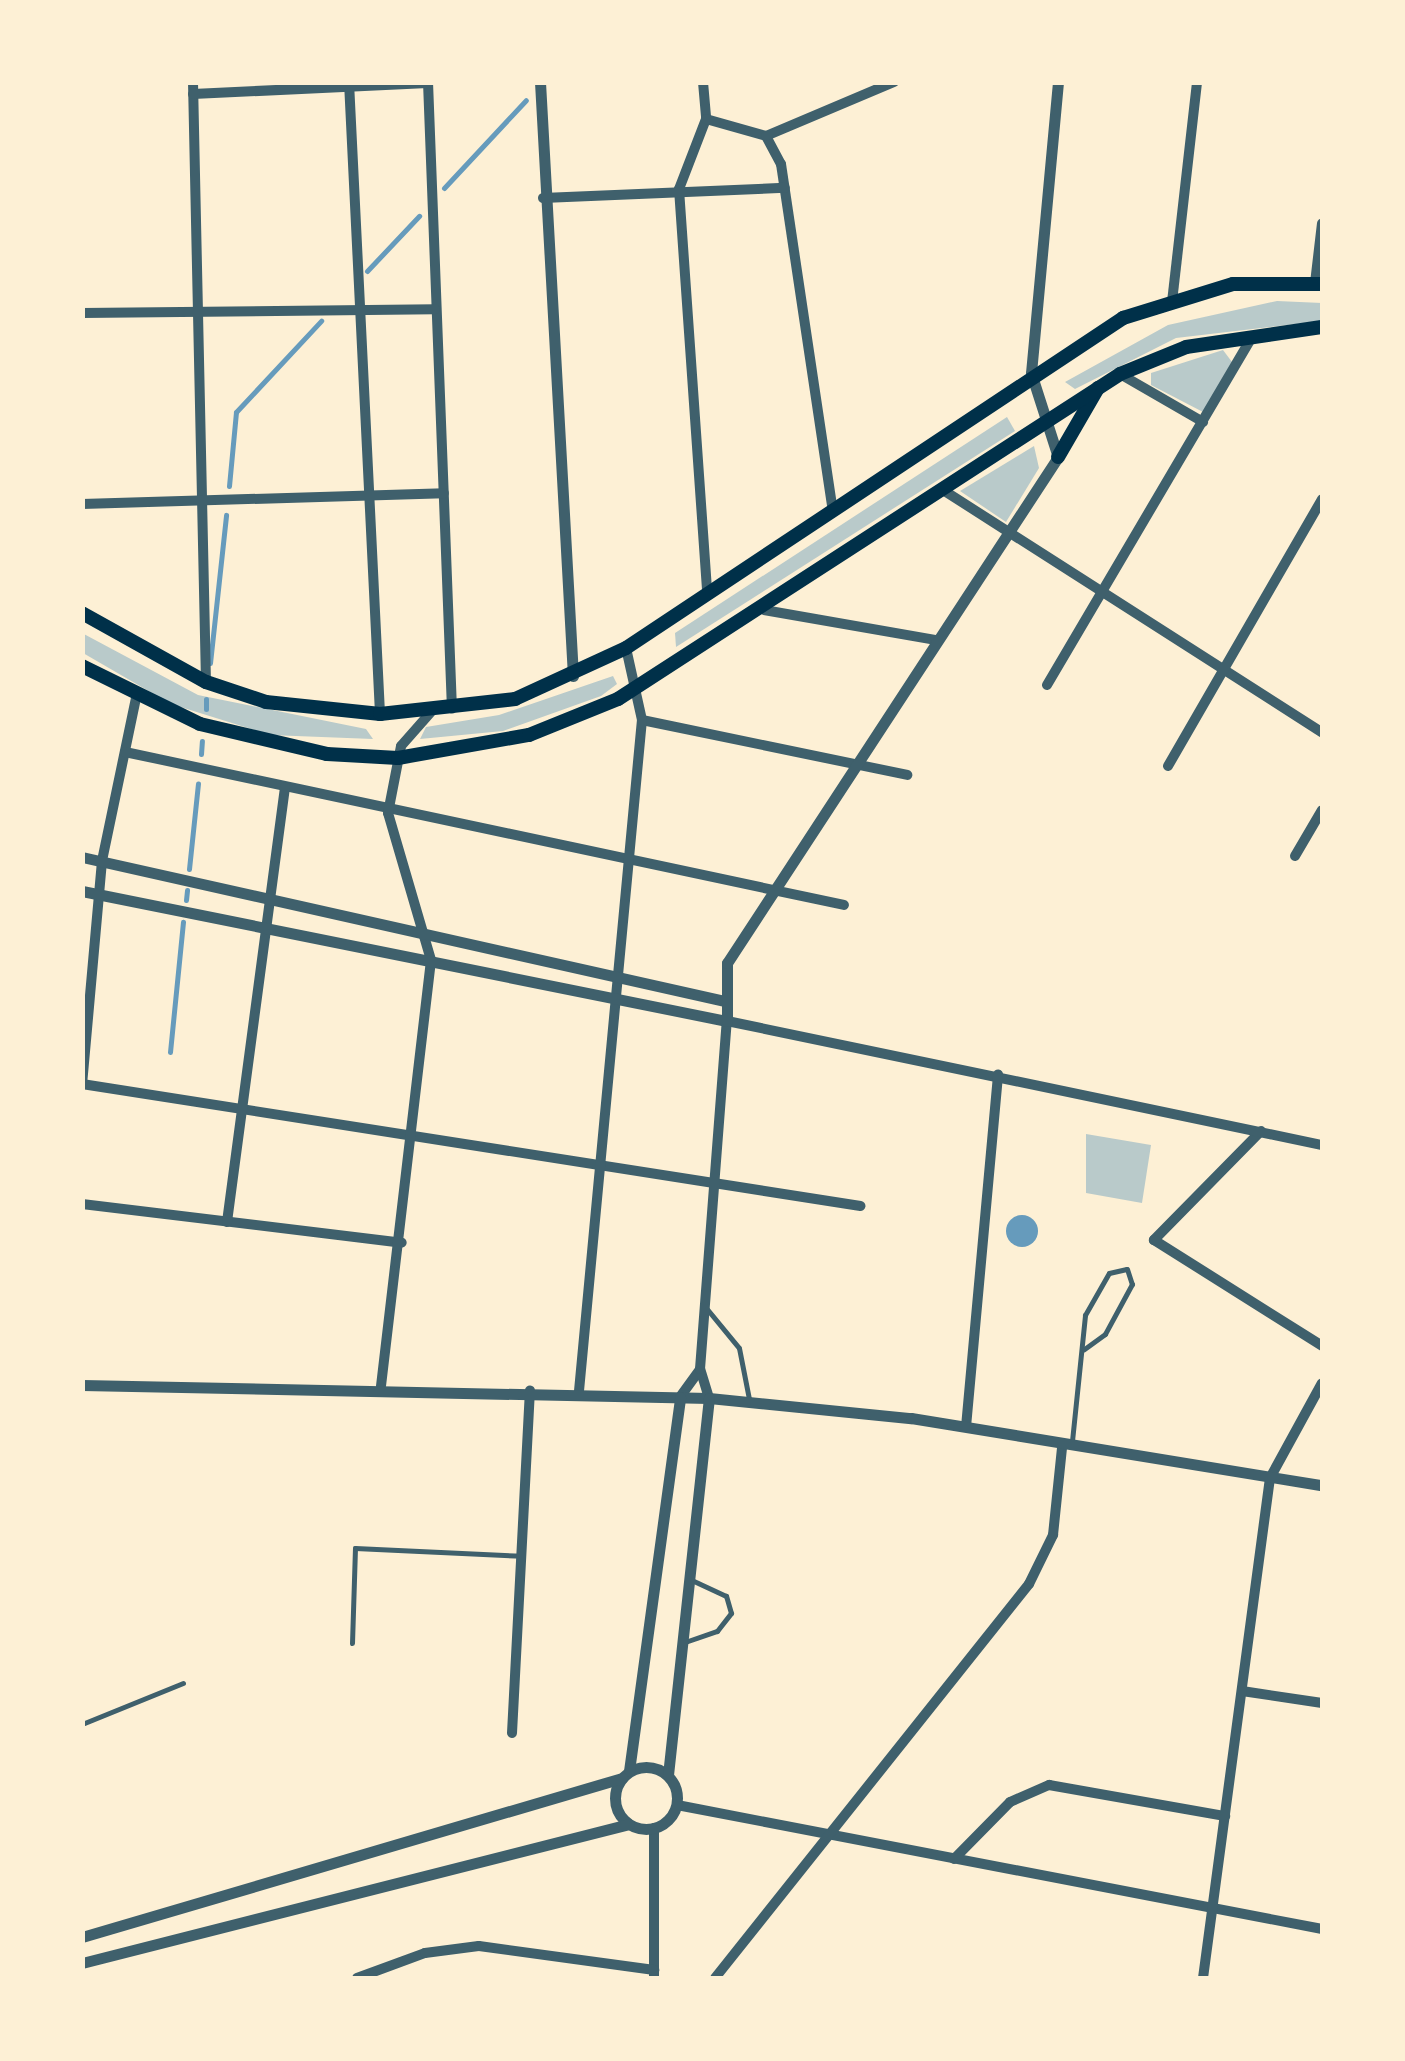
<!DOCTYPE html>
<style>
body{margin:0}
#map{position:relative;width:1405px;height:2061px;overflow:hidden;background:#fdf0d5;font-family:"Source Serif 4",serif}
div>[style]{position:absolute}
.green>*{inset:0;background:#b9caca}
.water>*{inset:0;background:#669bbc}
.round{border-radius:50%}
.stream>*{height:5px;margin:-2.5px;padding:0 2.5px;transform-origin:2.5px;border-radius:2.5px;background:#669bbc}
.service>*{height:5px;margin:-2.5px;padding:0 2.5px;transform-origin:2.5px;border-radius:2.5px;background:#3f606c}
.minor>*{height:10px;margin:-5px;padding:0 5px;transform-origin:5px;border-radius:5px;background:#3f606c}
.tertiary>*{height:11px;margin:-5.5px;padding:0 5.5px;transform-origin:5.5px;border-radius:5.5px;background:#3f606c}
.tertiary>.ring{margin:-5.5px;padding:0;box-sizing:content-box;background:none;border:11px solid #3f606c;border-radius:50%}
.secondary>*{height:14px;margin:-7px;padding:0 7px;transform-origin:7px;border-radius:7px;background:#003049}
span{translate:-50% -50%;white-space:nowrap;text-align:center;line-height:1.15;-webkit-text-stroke:9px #fdf0d5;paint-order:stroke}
.frame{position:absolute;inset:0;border:85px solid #fdf0d5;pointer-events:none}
</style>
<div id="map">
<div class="green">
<i style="clip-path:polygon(1277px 301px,1322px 303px,1322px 321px,1176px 338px,1075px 389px,1065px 382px,1168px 325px)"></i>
<i style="clip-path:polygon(1223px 350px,1232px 362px,1203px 412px,1151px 385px,1151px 373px)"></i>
<i style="clip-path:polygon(1007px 417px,1015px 431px,676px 647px,675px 633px)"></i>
<i style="clip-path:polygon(1034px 446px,1039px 468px,1006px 522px,960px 491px)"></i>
<i style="clip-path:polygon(82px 633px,198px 695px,366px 729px,373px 739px,270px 735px,171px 704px,83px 653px)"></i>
<i style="clip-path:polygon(613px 676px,617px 684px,601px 696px,503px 731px,420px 739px,426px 727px,499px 715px)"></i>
<i style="clip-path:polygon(1086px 1134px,1151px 1145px,1142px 1203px,1086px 1193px)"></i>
</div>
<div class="water">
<i class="round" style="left:1006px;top:1215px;width:32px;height:32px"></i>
</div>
<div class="stream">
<i style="left:444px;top:188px;width:120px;rotate:-47deg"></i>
<i style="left:367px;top:271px;width:76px;rotate:-46.6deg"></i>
<i style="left:229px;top:486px;width:74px;rotate:-84.6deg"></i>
<i style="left:236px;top:412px;width:125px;rotate:-47deg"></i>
<i style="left:210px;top:663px;width:149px;rotate:-83.8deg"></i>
<i style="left:206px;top:709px;width:10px;rotate:-90deg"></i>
<i style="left:201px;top:754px;width:13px;rotate:-86deg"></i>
<i style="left:189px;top:869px;width:86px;rotate:-84deg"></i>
<i style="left:186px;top:900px;width:10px;rotate:-84deg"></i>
<i style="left:170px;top:1052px;width:131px;rotate:-84.3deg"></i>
</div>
<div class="service">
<i style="left:707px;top:1309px;width:50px;rotate:50.6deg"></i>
<i style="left:739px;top:1348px;width:52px;rotate:78.9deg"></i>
<i style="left:1072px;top:1441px;width:127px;rotate:-84.1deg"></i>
<i style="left:1085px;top:1315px;width:48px;rotate:-60.3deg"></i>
<i style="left:1109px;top:1273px;width:18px;rotate:-13deg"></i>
<i style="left:1127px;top:1269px;width:16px;rotate:72deg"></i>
<i style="left:1132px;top:1284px;width:57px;rotate:118.4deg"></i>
<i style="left:1105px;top:1334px;width:26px;rotate:144deg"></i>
<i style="left:685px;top:1642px;width:34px;rotate:-19deg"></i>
<i style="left:717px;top:1631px;width:23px;rotate:-52deg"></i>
<i style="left:731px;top:1613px;width:18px;rotate:-106deg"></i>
<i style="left:726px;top:1596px;width:38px;rotate:-155deg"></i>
<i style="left:352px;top:1643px;width:95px;rotate:-88.2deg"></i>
<i style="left:355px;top:1548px;width:167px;rotate:2.7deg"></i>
<i style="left:82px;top:1724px;width:109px;rotate:-22.1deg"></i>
</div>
<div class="minor">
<i style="left:193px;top:82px;width:600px;rotate:88.76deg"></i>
<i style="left:349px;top:82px;width:633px;rotate:87.19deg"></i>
<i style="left:428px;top:82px;width:627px;rotate:87.81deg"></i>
<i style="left:703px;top:82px;width:37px;rotate:85deg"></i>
<i style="left:193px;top:94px;width:235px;rotate:-2.7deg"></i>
<i style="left:706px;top:119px;width:75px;rotate:111.1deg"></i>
<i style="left:679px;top:189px;width:406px;rotate:86deg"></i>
<i style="left:706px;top:119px;width:62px;rotate:15.8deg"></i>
<i style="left:766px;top:136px;width:32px;rotate:62deg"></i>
<i style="left:781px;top:164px;width:347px;rotate:81.5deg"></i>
<i style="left:766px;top:136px;width:139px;rotate:-22.9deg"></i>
<i style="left:543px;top:198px;width:242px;rotate:-2.4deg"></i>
<i style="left:1315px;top:283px;width:60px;rotate:-83.3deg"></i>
<i style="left:1172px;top:302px;width:221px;rotate:-83.5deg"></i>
<i style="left:82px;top:313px;width:353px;rotate:-0.6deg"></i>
<i style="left:1120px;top:374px;width:96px;rotate:30deg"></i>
<i style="left:943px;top:490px;width:450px;rotate:32.6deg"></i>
<i style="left:82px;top:504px;width:362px;rotate:-1.7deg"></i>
<i style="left:764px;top:610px;width:175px;rotate:9.9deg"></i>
<i style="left:1047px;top:685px;width:404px;rotate:-59.5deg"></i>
<i style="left:136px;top:698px;width:167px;rotate:101.8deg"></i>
<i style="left:102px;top:861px;width:224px;rotate:95.1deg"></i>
<i style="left:82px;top:1084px;width:788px;rotate:8.91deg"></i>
<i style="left:642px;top:720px;width:271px;rotate:11.7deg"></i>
<i style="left:125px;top:752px;width:735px;rotate:12.01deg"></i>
<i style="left:1168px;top:766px;width:308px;rotate:-60deg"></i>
<i style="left:1295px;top:856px;width:53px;rotate:-59.6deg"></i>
<i style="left:1261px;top:1131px;width:153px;rotate:134.5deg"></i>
<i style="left:1154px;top:1240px;width:199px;rotate:32.2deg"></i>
<i style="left:82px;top:1204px;width:322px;rotate:6.9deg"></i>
<i style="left:227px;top:1222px;width:439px;rotate:-82.4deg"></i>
<i style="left:381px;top:1386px;width:429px;rotate:-83.3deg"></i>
<i style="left:431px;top:960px;width:153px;rotate:-106.3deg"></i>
<i style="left:388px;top:813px;width:68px;rotate:-79deg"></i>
<i style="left:401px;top:746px;width:45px;rotate:-48.6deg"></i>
<i style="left:579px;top:1391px;width:674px;rotate:-84.64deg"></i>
<i style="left:642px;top:720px;width:74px;rotate:-102.5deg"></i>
<i style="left:680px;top:1397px;width:34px;rotate:-54deg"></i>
<i style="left:709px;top:1398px;width:30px;rotate:-107deg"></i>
<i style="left:700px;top:1369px;width:349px;rotate:-85.6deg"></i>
<i style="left:727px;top:1021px;width:608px;rotate:11.77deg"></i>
<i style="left:966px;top:1427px;width:354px;rotate:-84.8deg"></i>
<i style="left:1242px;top:1691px;width:81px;rotate:8.5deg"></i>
<i style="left:512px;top:1733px;width:343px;rotate:-87deg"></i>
<i style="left:677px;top:1805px;width:657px;rotate:10.88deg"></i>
<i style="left:654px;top:1828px;width:150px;rotate:90deg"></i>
<i style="left:954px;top:1859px;width:80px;rotate:-45.5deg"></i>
<i style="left:1010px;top:1802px;width:43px;rotate:-23.6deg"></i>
<i style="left:1049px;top:1785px;width:179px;rotate:10deg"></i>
<i style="left:357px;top:1978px;width:72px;rotate:-20.2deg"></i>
<i style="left:425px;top:1953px;width:54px;rotate:-7.4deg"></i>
<i style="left:479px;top:1946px;width:177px;rotate:7.8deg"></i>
<i style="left:715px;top:1978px;width:504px;rotate:-51.45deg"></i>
<i style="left:1029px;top:1584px;width:55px;rotate:-63.9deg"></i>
<i style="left:1053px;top:1535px;width:87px;rotate:-84.1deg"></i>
<i style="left:1203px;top:1978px;width:504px;rotate:-82.37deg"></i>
<i style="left:1270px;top:1478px;width:108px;rotate:-61.3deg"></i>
</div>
<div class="tertiary">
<i style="left:540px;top:82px;width:595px;rotate:86.82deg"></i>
<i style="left:82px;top:857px;width:658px;rotate:12.64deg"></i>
<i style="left:82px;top:891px;width:658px;rotate:11.4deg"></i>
<i style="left:727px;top:1021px;width:58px;rotate:-90deg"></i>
<i style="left:727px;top:963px;width:605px;rotate:-56.81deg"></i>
<i style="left:1058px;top:457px;width:88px;rotate:-107.8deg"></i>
<i style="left:1031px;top:373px;width:292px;rotate:-84.7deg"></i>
<i style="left:82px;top:1385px;width:627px;rotate:1.19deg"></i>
<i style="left:709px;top:1398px;width:203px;rotate:5.7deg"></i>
<i style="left:911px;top:1418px;width:416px;rotate:9.3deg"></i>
<i class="ring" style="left:615px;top:1767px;width:51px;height:51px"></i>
<i style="left:629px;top:1771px;width:377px;rotate:-82.2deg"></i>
<i style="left:668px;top:1775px;width:379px;rotate:-83.8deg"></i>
<i style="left:82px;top:1937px;width:563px;rotate:-16.41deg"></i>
<i style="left:82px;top:1963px;width:564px;rotate:-14.26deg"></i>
</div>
<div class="secondary">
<i style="left:1058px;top:457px;width:80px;rotate:-59.9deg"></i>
<i style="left:82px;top:613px;width:142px;rotate:29.1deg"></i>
<i style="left:206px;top:682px;width:63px;rotate:18.4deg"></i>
<i style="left:266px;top:702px;width:115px;rotate:6deg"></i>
<i style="left:380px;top:714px;width:136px;rotate:-6.3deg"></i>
<i style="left:515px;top:699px;width:122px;rotate:-24.7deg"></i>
<i style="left:626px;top:648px;width:597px;rotate:-33.58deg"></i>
<i style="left:1123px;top:318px;width:115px;rotate:-17.2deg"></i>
<i style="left:1233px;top:284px;width:89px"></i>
<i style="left:82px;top:666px;width:131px;rotate:26.2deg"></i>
<i style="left:200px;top:724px;width:130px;rotate:13.3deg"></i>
<i style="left:327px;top:754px;width:71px;rotate:3.2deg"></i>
<i style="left:398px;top:758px;width:133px;rotate:-10deg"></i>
<i style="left:529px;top:735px;width:96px;rotate:-22deg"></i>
<i style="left:618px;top:699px;width:598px;rotate:-32.92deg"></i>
<i style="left:1120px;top:374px;width:71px;rotate:-22.2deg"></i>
<i style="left:1186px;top:347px;width:137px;rotate:-8.4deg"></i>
</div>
<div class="frame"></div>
</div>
